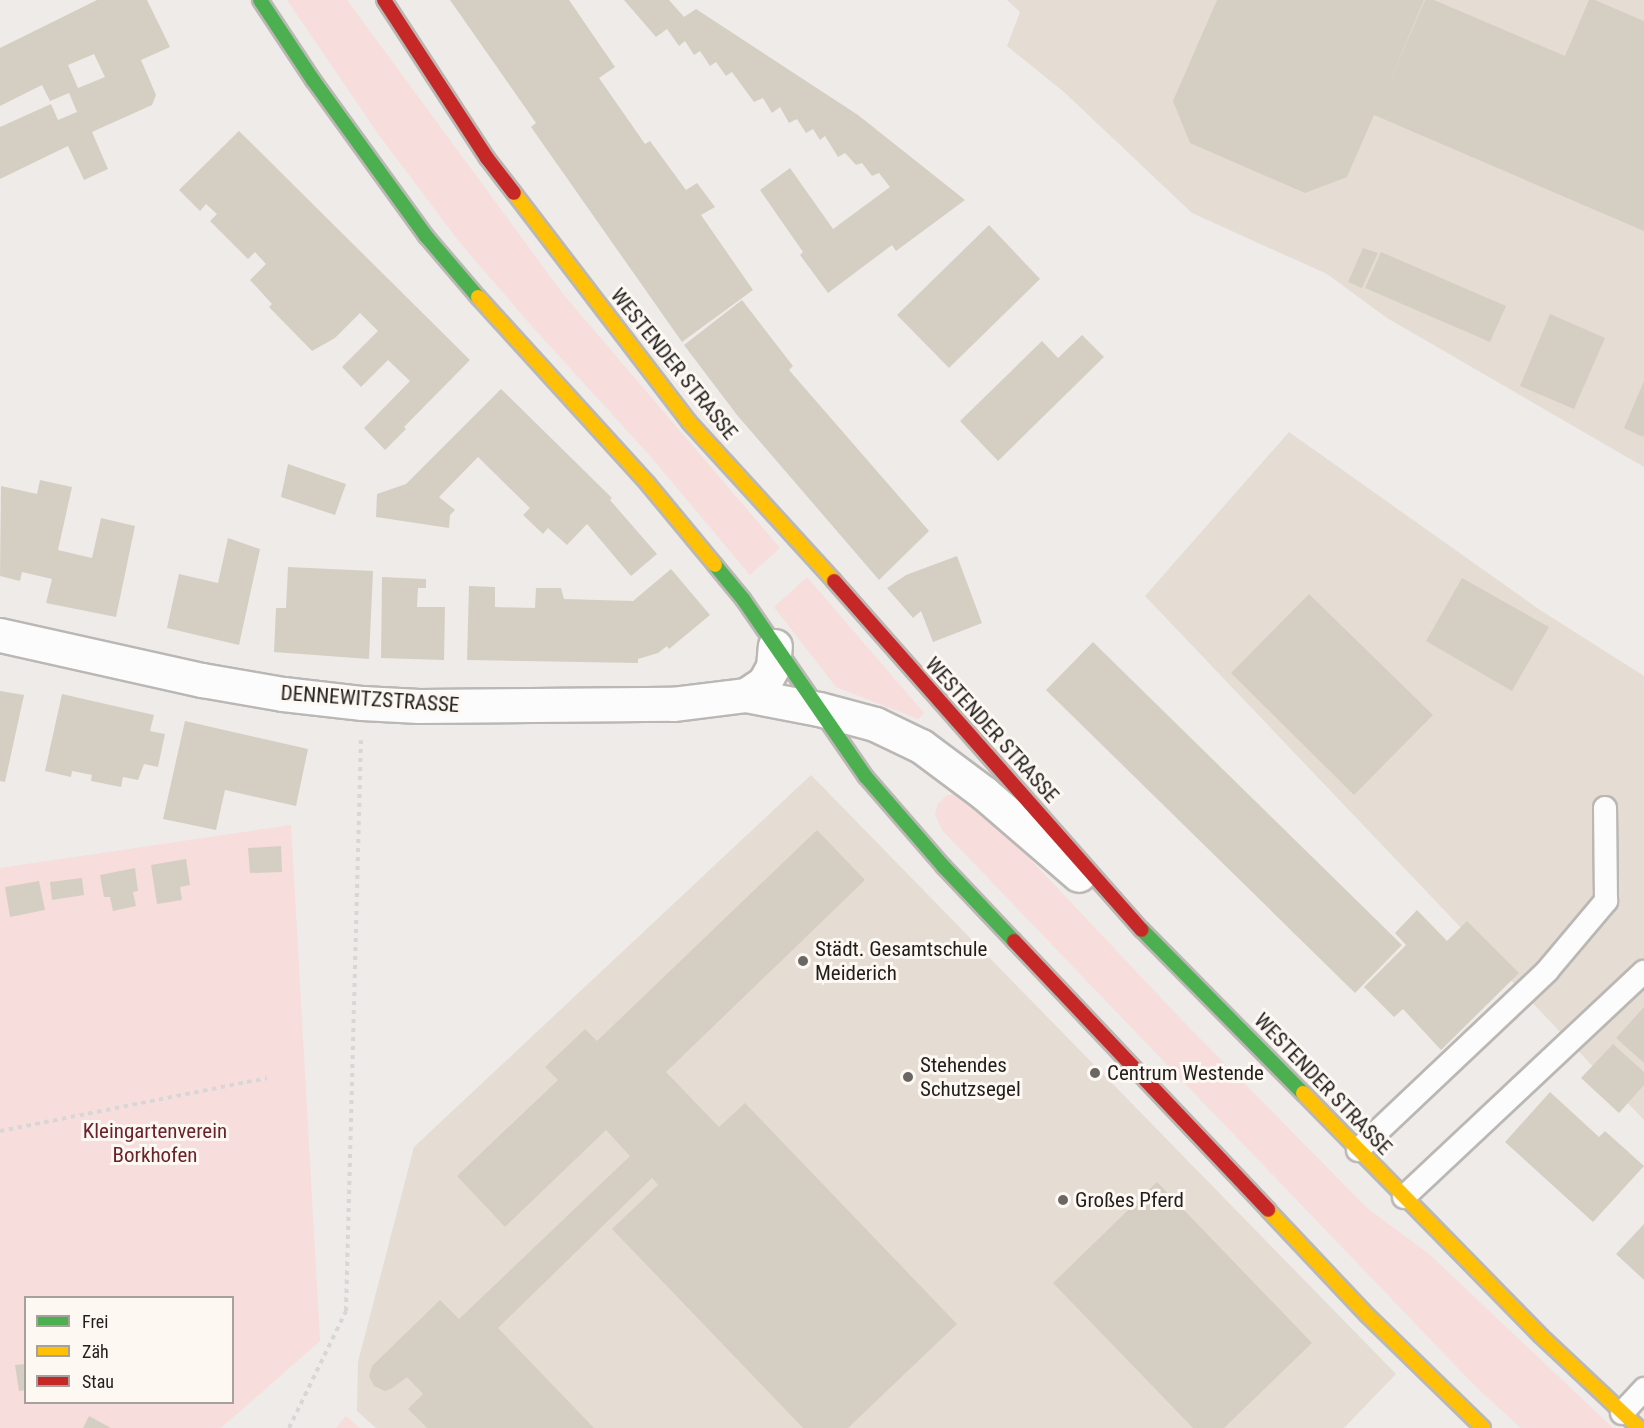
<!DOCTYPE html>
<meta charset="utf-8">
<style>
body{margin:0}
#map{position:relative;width:1644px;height:1428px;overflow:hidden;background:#eeebe8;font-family:"Roboto Condensed",sans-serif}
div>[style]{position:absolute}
.built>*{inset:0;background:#e5dcd4}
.green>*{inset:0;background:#f7dddb}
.building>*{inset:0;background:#d5cfc3}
.path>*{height:4px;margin-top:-2px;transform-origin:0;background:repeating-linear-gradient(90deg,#d9d7d6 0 4.5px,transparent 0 9px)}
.roads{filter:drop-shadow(2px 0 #bab7b4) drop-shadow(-2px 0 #bab7b4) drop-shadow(0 2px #bab7b4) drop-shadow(0 -2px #bab7b4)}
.lane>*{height:22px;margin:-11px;padding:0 11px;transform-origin:11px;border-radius:11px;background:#fcfcfc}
.street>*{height:33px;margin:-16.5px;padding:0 16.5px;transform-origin:16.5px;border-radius:16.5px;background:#fcfcfc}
.fast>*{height:14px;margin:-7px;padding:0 7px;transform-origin:7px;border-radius:7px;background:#4caf50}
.slow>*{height:14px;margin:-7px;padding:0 7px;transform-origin:7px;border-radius:7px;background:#ffc107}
.jam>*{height:14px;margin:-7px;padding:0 7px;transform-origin:7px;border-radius:7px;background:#c62828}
.dots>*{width:16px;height:16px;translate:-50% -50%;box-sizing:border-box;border:3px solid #fef8f3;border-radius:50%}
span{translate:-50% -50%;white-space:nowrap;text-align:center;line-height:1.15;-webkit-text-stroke:6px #fef8f3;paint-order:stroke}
.street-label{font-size:21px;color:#211e1c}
.poi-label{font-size:21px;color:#211e1c}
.left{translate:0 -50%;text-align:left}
.park-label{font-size:21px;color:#6b222a}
.legend{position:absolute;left:24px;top:1296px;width:210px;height:108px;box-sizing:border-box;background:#fef8f3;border:2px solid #a6a19d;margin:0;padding:8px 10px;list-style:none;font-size:18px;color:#211e1c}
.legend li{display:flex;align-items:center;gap:12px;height:30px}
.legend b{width:30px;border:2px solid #a6a19d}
</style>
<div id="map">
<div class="built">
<i style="clip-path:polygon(1007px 0,1644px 0,1644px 467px,1387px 318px,1327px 274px,1192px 213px,1064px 92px,1007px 46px,1020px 12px)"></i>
<i style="clip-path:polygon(1289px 432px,1540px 610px,1644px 676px,1644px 1120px,1145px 596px)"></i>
<i style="clip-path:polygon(811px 775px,1396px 1374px,1344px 1428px,376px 1428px,357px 1411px,358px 1362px,414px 1147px)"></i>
</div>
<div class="green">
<i style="clip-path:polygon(287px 0,347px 0,563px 294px,780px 548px,750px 575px,652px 458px,530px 324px,461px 244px,379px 135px)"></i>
<i style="clip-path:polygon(807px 577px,924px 713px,918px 719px,836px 687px,774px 607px)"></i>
<i style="clip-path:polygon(956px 793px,969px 796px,979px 805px,1180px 1018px,1367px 1208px,1429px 1254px,1613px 1428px,1521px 1428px,1477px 1388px,942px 830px,935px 814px,938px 804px,946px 796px)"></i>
<i style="clip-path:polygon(evenodd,291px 825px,320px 1341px,221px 1428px,0 1428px,0 868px,291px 825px,26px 1298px,232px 1298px,232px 1402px,26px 1402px,26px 1298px)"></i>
<i style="clip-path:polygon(346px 1416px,360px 1428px,336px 1428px)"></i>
</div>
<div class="building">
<i style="clip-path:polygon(evenodd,97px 0,147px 0,170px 47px,141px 60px,156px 95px,152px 105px,92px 132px,108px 169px,84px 180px,68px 146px,0 179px,0 127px,51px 104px,58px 120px,77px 112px,69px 93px,50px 101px,42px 85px,0 106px,0 48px,97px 0,94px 54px,105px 77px,78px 88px,68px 65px,94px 54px)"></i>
<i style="clip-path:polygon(450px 0,569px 0,615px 67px,599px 78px,645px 144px,650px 141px,686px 190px,697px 183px,715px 207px,701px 215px,753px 290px,682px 342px,531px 127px,536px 123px)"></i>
<i style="clip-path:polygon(624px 0,669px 0,684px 17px,696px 9px,858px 115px,965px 200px,896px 251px,892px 245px,828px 293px,800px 255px,803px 252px,760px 190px,790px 168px,833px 229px,890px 187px,879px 173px,872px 176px,862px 163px,856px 165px,845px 153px,838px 157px,825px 136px,820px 140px,813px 129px,806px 133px,797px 119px,789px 123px,780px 107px,772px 113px,763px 98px,754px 102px,732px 72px,726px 76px,716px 62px,710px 66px,700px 51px,694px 55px,685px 41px,679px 46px,667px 29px,656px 37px)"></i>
<i style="clip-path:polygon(1217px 0,1424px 0,1386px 90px,1425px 0,1434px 0,1565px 56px,1589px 0,1595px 0,1644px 21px,1644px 231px,1374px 115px,1347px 177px,1305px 193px,1190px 143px,1173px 101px)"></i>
<i style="clip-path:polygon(239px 131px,470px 360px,404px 427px,406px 429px,385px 450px,364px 428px,410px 381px,388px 360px,361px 387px,342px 367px,378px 331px,360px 313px,335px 338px,312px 351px,269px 307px,272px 304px,250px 280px,266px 264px,255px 252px,248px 259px,210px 221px,217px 214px,206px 204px,200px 211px,179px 190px)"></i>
<i style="clip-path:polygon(989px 225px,1040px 279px,949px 368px,897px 315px)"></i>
<i style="clip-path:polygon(1363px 248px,1378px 253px,1362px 288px,1348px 282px)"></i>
<i style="clip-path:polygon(1381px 252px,1506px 306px,1490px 342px,1365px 288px)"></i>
<i style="clip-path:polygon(742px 300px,793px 366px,789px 370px,929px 531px,879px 580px,737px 415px,684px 345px)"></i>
<i style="clip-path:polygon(1550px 314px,1605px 338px,1574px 409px,1520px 386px)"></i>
<i style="clip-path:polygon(1082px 335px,1104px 357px,998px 461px,960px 421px,1042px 341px,1058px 358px)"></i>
<i style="clip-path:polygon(1644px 381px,1644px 434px,1643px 437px,1624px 428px)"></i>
<i style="clip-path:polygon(501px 389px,612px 498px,610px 500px,657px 554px,631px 576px,587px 524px,567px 545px,548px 528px,543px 534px,523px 515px,530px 508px,478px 457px,439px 497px,455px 510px,450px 515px,449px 528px,376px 517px,377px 494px,406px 484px)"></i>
<i style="clip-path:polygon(288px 464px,346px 484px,335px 515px,281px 497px)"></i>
<i style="clip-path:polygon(40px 480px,72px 487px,58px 550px,92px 558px,101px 518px,135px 526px,116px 617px,46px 603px,52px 579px,22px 572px,20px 581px,0 576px,1px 486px,37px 494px)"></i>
<i style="clip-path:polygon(228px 538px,260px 549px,239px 645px,167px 628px,179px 574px,218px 583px)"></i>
<i style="clip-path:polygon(957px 556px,982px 623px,933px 642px,921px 611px,913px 618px,887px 588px,906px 575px)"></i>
<i style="clip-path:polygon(288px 567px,373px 571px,369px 659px,274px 652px,276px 608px,286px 608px)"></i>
<i style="clip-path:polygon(671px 569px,710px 615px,669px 649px,667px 646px,658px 653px,638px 659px,638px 663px,467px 660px,469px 586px,495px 587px,495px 607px,535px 608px,536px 588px,561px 588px,564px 599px,633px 601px)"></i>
<i style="clip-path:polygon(382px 577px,426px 579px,426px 588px,418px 588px,417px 607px,445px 607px,444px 660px,381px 658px)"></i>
<i style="clip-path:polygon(1462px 578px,1549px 627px,1512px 691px,1426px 641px)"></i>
<i style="clip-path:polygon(1309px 594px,1433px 715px,1354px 795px,1231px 673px)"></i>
<i style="clip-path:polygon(1093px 642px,1402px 945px,1355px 993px,1046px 690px)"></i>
<i style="clip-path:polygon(0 691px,24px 695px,5px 782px,0 781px)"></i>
<i style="clip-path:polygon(62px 694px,154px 715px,150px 731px,165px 734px,158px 767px,144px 764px,138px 780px,123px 777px,121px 787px,91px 781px,92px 775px,72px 771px,71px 777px,45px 771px)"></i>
<i style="clip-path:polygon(185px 721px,308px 749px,296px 806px,225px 790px,216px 830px,163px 819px)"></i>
<i style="clip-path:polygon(817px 830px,865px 880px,666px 1072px,719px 1127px,745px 1103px,957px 1324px,848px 1428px,803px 1428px,612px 1229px,658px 1185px,652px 1178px,498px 1328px,594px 1428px,427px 1428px,408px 1409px,423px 1394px,407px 1377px,391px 1389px,385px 1391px,374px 1386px,369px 1376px,372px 1366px,440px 1300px,459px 1319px,630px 1156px,606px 1130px,505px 1227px,457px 1176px,558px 1080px,545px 1067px,585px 1029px,597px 1041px)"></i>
<i style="clip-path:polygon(281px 846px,282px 872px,250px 873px,248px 848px)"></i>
<i style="clip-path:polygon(186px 859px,190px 885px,180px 887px,182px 900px,157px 904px,151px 865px)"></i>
<i style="clip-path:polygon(135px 868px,138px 891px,133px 892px,136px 906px,113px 911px,110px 897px,104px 897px,100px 875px)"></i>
<i style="clip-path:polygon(82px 878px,84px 895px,52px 900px,50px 882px)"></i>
<i style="clip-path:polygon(39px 881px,45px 910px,10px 917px,5px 887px)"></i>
<i style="clip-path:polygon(1417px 910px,1447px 941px,1467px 921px,1519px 973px,1441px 1050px,1403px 1009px,1394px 1017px,1364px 987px,1406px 945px,1395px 933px)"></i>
<i style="clip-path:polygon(1644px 1007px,1644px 1063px,1616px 1038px)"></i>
<i style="clip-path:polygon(1613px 1044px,1644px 1072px,1644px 1085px,1619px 1113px,1581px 1078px)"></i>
<i style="clip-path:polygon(1550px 1092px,1599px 1137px,1605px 1131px,1644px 1166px,1593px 1222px,1505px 1142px)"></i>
<i style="clip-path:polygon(1157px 1182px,1312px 1343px,1224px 1428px,1193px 1428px,1053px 1283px)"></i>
<i style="clip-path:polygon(1644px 1224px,1644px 1280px,1616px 1254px)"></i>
<i style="clip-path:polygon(26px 1364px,26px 1390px,19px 1391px,15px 1365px)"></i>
<i style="clip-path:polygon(89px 1416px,111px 1428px,83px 1428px)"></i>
</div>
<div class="path">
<i style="left:0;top:1131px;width:272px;rotate:-11.2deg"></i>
<i style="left:289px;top:1428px;width:130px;rotate:-64deg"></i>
<i style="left:346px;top:1311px;width:571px;rotate:-88.5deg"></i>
</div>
<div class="roads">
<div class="lane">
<i style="left:1358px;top:1150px;width:260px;rotate:-43.4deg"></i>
<i style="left:1547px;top:971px;width:92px;rotate:-49.9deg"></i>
<i style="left:1606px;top:901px;width:93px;rotate:-90.6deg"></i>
<i style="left:1404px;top:1197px;width:329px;rotate:-43.2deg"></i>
<i style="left:1622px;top:1413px;width:33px;rotate:-47deg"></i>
</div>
<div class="street">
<i style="left:0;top:635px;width:207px;rotate:12.6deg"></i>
<i style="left:202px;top:680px;width:82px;rotate:9.8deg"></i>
<i style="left:283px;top:694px;width:80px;rotate:6.5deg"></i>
<i style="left:362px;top:703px;width:57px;rotate:3deg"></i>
<i style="left:419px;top:706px;width:254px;rotate:-0.5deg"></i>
<i style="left:673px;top:704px;width:74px;rotate:-7deg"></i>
<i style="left:746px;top:695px;width:74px;rotate:10.9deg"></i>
<i style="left:819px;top:709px;width:58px;rotate:15deg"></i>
<i style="left:875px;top:724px;width:51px;rotate:25.6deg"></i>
<i style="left:921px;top:746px;width:79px;rotate:36.7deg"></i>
<i style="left:984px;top:793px;width:125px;rotate:40.8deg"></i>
<i style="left:746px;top:695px;width:22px;rotate:-34deg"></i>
<i style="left:764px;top:683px;width:18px;rotate:-61deg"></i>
<i style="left:773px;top:667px;width:21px;rotate:-85deg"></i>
</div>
<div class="fast">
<i style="left:260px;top:0;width:96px;rotate:56.5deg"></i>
<i style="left:313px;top:80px;width:193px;rotate:54.1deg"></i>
<i style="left:426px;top:236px;width:80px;rotate:49.6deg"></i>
<i style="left:715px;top:565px;width:44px;rotate:50.5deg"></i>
<i style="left:743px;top:599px;width:216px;rotate:55.4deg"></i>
<i style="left:866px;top:777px;width:118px;rotate:49.1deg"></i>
<i style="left:943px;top:866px;width:103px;rotate:46.6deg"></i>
<i style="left:1142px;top:930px;width:229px;rotate:45.4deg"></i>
</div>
<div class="slow">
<i style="left:514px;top:193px;width:288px;rotate:52.6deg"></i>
<i style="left:689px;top:422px;width:215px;rotate:47.6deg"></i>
<i style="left:478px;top:297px;width:253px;rotate:47.7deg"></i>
<i style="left:648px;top:484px;width:105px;rotate:50.4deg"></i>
<i style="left:1303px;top:1093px;width:340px;rotate:45.6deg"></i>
<i style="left:1541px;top:1336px;width:134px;rotate:43.2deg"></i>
<i style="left:1268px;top:1210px;width:144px;rotate:46.7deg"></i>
<i style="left:1367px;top:1315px;width:162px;rotate:44.2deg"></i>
</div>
<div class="jam">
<i style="left:384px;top:0;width:189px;rotate:56.9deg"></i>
<i style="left:487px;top:158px;width:44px;rotate:52.4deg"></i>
<i style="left:834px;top:581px;width:465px;rotate:48.6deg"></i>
<i style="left:1014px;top:941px;width:370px;rotate:46.6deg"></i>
</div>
</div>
<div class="dots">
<i style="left:803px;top:961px;background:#696663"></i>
<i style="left:1095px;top:1073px;background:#696663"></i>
<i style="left:908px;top:1077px;background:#696663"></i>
<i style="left:1063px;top:1200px;background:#696663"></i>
</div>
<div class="street-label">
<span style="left:674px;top:364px;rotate:51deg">WESTENDER STRASSE</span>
<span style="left:370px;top:699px;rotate:4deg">DENNEWITZSTRASSE</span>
<span style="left:992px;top:730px;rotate:48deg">WESTENDER STRASSE</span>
<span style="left:1323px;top:1084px;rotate:46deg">WESTENDER STRASSE</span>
</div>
<div class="poi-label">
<span class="left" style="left:815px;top:961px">Städt. Gesamtschule<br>Meiderich</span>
<span class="left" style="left:920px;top:1077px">Stehendes<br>Schutzsegel</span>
<span class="left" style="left:1107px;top:1073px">Centrum Westende</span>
<span class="left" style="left:1075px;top:1200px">Großes Pferd</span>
</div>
<div class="park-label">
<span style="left:155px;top:1143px">Kleingartenverein<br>Borkhofen</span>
</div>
<ul class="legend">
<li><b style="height:8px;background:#4caf50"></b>Frei</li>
<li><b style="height:8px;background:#ffc107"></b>Zäh</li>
<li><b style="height:8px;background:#c62828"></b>Stau</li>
</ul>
</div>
